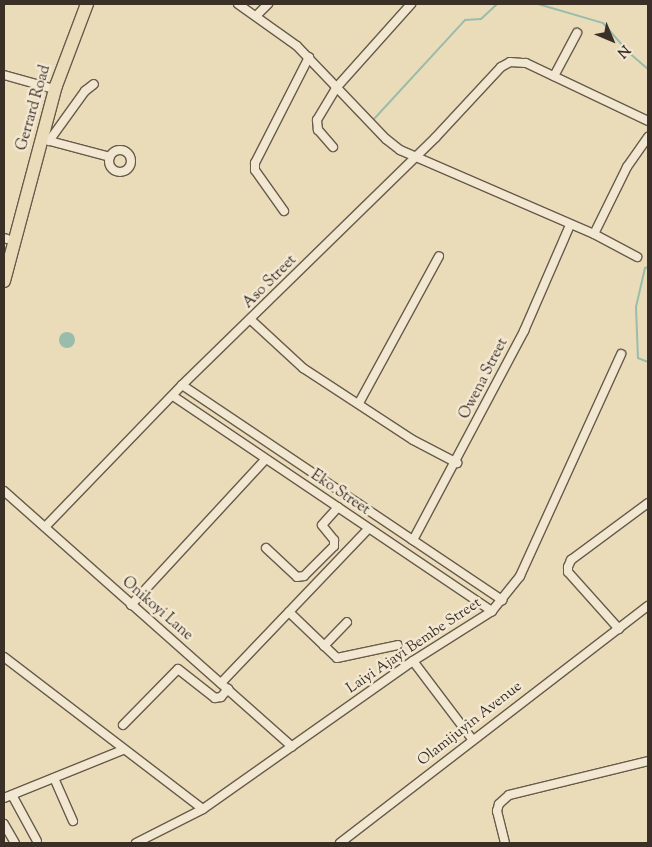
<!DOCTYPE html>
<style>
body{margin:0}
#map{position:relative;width:652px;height:847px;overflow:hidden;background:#ebdcb9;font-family:"Sorts Mill Goudy",serif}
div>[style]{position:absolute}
.water>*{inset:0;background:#99bcac}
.round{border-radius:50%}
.stream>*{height:2px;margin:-1px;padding:0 1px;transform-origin:1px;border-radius:1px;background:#99bcac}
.roads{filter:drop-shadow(1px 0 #675b4c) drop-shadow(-1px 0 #675b4c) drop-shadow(0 1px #675b4c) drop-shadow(0 -1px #675b4c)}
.minor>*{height:8px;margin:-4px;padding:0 4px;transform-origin:4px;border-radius:4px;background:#f2e8d2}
.minor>.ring{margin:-4px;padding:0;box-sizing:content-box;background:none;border:8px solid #f2e8d2;border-radius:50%}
.primary>*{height:12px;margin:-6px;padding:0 6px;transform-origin:6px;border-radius:6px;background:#ebdcb9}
span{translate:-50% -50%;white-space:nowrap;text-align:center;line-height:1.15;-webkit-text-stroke:5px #f2e8d2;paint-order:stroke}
.street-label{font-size:15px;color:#3b3028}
.frame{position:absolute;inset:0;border:5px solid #3b3028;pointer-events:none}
.north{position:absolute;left:587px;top:15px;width:50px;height:50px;-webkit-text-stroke:4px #f2e8d2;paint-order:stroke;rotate:135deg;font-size:14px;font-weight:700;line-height:20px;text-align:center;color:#3b3028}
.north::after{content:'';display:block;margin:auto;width:18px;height:22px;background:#3b3028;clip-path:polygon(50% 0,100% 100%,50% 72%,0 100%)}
</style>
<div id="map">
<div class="water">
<i class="round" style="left:59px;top:332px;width:16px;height:16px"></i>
</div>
<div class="stream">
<i style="left:538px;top:4px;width:68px;rotate:16.3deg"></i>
<i style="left:603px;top:23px;width:37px;rotate:49deg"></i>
<i style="left:627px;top:51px;width:28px;rotate:41deg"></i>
<i style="left:374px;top:119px;width:134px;rotate:-47.4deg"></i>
<i style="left:465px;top:20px;width:16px;rotate:-4deg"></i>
<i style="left:481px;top:19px;width:22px;rotate:-43deg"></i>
<i style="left:648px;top:267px;width:3px;rotate:162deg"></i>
<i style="left:645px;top:268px;width:40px;rotate:103deg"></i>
<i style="left:636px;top:307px;width:51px;rotate:87.8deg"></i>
<i style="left:638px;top:358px;width:11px;rotate:22deg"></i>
</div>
<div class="roads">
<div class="minor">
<i style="left:238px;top:4px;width:72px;rotate:35.4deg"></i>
<i style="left:297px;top:46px;width:129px;rotate:46.3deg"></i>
<i style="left:386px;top:139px;width:18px;rotate:38deg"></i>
<i style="left:400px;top:150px;width:211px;rotate:23.4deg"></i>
<i style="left:594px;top:234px;width:49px;rotate:28.1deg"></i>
<i style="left:257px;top:15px;width:16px;rotate:-45deg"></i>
<i style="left:4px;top:75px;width:45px;rotate:15.6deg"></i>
<i style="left:554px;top:76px;width:49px;rotate:-61.9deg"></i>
<i style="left:46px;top:140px;width:66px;rotate:14.9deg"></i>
<i style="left:49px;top:141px;width:62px;rotate:-54.2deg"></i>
<i style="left:85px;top:91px;width:11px;rotate:-38deg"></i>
<i style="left:333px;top:147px;width:23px;rotate:-131deg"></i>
<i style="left:318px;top:130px;width:10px;rotate:-96deg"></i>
<i style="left:317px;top:120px;width:37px;rotate:-59deg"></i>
<i style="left:336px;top:88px;width:113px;rotate:-48.2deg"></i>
<i class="ring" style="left:109px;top:150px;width:14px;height:14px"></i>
<i style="left:284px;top:211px;width:50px;rotate:-125.3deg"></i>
<i style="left:255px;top:170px;width:7px;rotate:-90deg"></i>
<i style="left:255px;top:163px;width:119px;rotate:-63deg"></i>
<i style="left:594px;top:234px;width:75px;rotate:-63.8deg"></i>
<i style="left:627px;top:167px;width:37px;rotate:-55deg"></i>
<i style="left:4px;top:238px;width:3px;rotate:18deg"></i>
<i style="left:251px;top:320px;width:71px;rotate:42.7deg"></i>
<i style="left:303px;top:368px;width:131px;rotate:33.2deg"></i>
<i style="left:413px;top:440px;width:50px;rotate:27.6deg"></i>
<i style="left:182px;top:385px;width:386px;rotate:33.9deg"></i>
<i style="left:173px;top:396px;width:385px;rotate:34deg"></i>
<i style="left:359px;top:403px;width:167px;rotate:-61.4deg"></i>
<i style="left:4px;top:491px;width:385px;rotate:41.6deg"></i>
<i style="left:45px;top:527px;width:197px;rotate:-46deg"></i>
<i style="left:182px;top:385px;width:354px;rotate:-44.3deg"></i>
<i style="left:435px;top:138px;width:97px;rotate:-47.1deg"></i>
<i style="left:501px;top:67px;width:10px;rotate:-29deg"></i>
<i style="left:510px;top:62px;width:16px;rotate:4deg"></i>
<i style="left:526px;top:63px;width:135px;rotate:25.4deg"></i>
<i style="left:413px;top:540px;width:237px;rotate:-62deg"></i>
<i style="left:524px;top:331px;width:116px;rotate:-66.5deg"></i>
<i style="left:266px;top:548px;width:42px;rotate:43.1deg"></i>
<i style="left:297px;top:577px;width:7px;rotate:-8deg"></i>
<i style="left:304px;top:576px;width:42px;rotate:-45deg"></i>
<i style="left:334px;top:546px;width:6px;rotate:-90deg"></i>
<i style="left:334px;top:540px;width:19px;rotate:-129deg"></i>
<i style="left:322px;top:525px;width:24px;rotate:-48deg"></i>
<i style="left:131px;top:605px;width:197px;rotate:-47.3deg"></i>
<i style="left:289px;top:612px;width:66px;rotate:43.8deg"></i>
<i style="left:337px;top:658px;width:62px;rotate:-12deg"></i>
<i style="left:619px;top:629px;width:76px;rotate:-131.8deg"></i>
<i style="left:568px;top:572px;width:5px;rotate:-90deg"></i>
<i style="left:568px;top:567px;width:8px;rotate:-67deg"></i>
<i style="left:571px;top:560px;width:96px;rotate:-36.5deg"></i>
<i style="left:324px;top:646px;width:33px;rotate:-46deg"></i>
<i style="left:4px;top:657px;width:250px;rotate:37.4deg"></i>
<i style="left:413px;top:661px;width:98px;rotate:52.9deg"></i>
<i style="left:221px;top:683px;width:213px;rotate:-46.3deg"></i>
<i style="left:123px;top:725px;width:78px;rotate:-45.5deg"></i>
<i style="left:178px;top:669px;width:47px;rotate:38.1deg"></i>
<i style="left:215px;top:698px;width:6px;rotate:-9deg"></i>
<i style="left:221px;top:697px;width:11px;rotate:-49deg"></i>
<i style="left:54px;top:778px;width:47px;rotate:66.2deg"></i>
<i style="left:12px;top:795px;width:52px;rotate:61.5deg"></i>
<i style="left:4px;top:798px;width:128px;rotate:-22deg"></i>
<i style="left:4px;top:824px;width:22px;rotate:60deg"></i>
<i style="left:136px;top:843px;width:75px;rotate:-26.9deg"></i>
<i style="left:203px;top:809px;width:257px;rotate:-35.2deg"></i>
<i style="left:413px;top:661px;width:93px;rotate:-32.3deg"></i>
<i style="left:492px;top:611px;width:45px;rotate:-51.3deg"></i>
<i style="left:520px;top:576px;width:244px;rotate:-65.5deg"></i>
<i style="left:340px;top:843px;width:389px;rotate:-37.6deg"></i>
<i style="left:505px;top:843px;width:33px;rotate:-104deg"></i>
<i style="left:497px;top:811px;width:7px;rotate:-74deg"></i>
<i style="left:499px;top:804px;width:13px;rotate:-42deg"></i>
<i style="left:509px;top:795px;width:143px;rotate:-13.7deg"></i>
</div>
<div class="primary">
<i style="left:4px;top:281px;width:202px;rotate:-75.1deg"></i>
<i style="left:56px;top:86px;width:88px;rotate:-69.3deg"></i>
</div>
</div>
<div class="street-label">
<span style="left:34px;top:108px;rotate:-74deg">Gerrard Road</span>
<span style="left:270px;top:282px;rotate:-45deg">Aso Street</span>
<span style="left:484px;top:379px;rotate:-63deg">Owena Street</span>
<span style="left:340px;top:493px;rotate:34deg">Eko Street</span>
<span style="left:157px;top:609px;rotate:41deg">Onikoyi Lane</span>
<span style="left:414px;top:646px;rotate:-34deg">Laiyi Ajayi Bembe Street</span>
<span style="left:470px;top:724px;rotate:-38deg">Olamijuyin Avenue</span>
</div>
<div class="frame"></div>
<div class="north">N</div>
</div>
